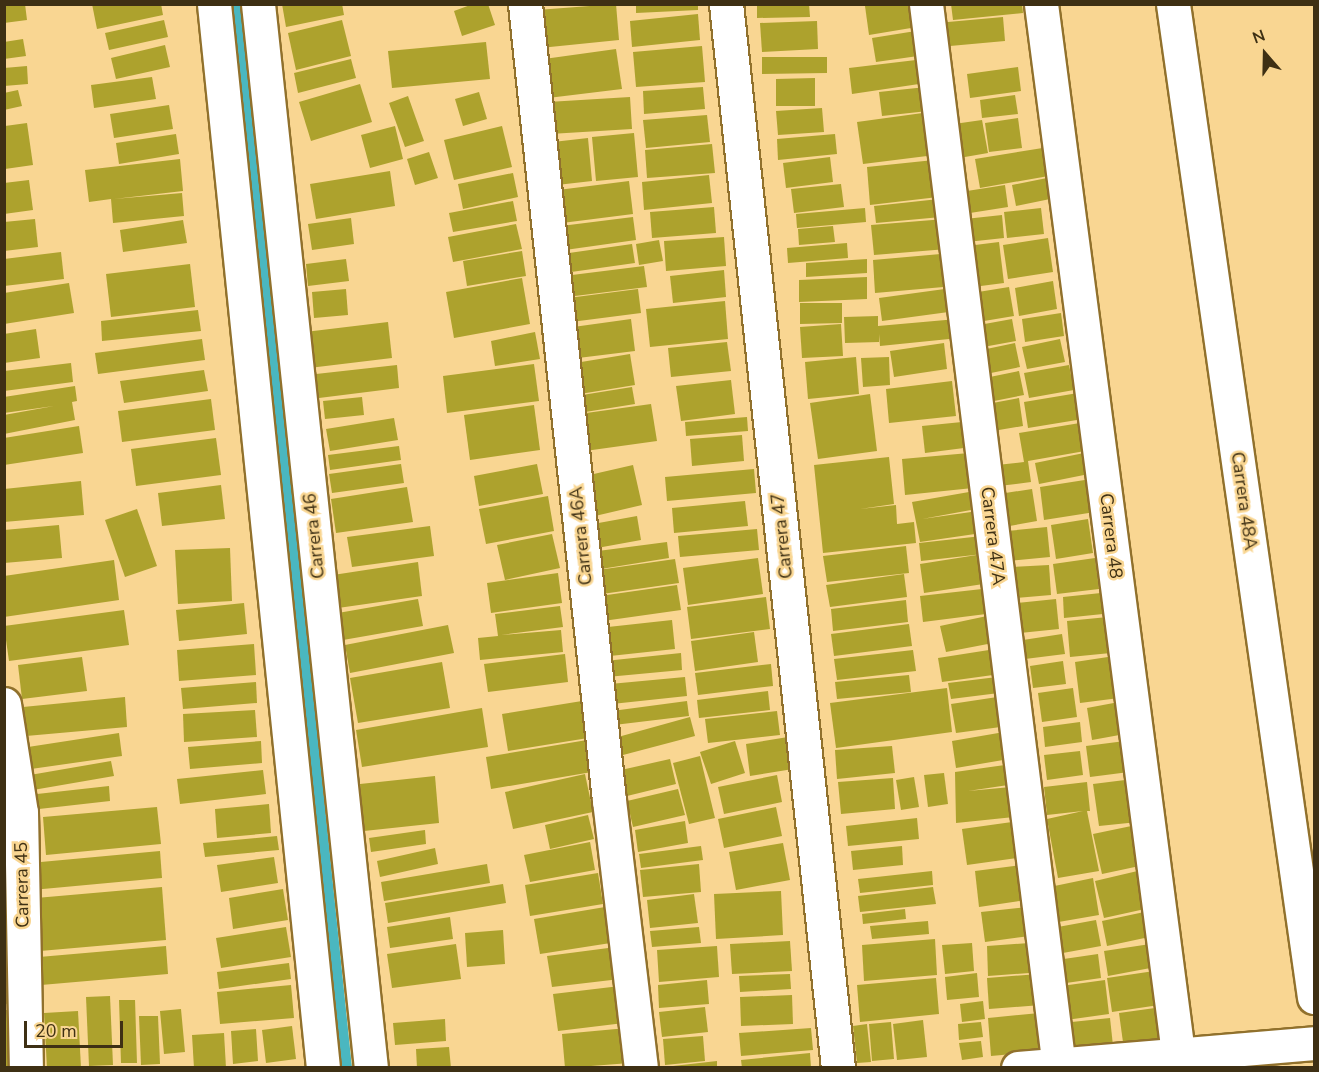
<!DOCTYPE html>
<style>
body{margin:0}
#map{position:relative;width:1319px;height:1072px;overflow:hidden;background:#f9d692;font-family:"Nunito Sans",sans-serif}
div>[style]{position:absolute}
.stream>*{height:10px;margin:-5px;padding:0 5px;transform-origin:5px;border-radius:5px;background:#4ab7c0}
.building>*{inset:0;background:#ada22d}
.roads{filter:drop-shadow(2px 0 #91712c) drop-shadow(-2px 0 #91712c) drop-shadow(0 2px #91712c) drop-shadow(0 -2px #91712c)}
.street>*{height:33px;margin:-16.5px;padding:0 16.5px;transform-origin:16.5px;border-radius:16.5px;background:#fff}
span{translate:-50% -50%;white-space:nowrap;text-align:center;line-height:1.15;-webkit-text-stroke:5px #f9d692;paint-order:stroke}
.street-label{font-size:18px;color:#3e3014}
.frame{position:absolute;inset:0;border:6px solid #3e3014;pointer-events:none}
.north{position:absolute;left:1235px;top:24px;width:60px;height:60px;-webkit-text-stroke:4px #f9d692;paint-order:stroke;rotate:340deg;font-size:16px;font-weight:700;line-height:24px;text-align:center;color:#3e3014}
.north::after{content:'';display:block;margin:auto;width:21px;height:27px;background:#3e3014;clip-path:polygon(50% 0,100% 100%,50% 72%,0 100%)}
.scale{position:absolute;left:24px;top:1021px;width:99px;height:27px;box-sizing:border-box;border:3px solid #3e3014;border-top:0;padding-left:8px;font-size:18px;line-height:21px;white-space:nowrap;color:#3e3014;-webkit-text-stroke:4px #f9d692;paint-order:stroke}
</style>
<div id="map">
<div class="stream">
<i style="left:237px;top:4px;width:1070px;rotate:84.1deg"></i>
</div>
<div class="building">
<i style="clip-path:polygon(4px 4px,25px 4px,27px 20px,4px 23px)"></i>
<i style="clip-path:polygon(92px 4px,161px 4px,163px 15px,97px 29px)"></i>
<i style="clip-path:polygon(282px 4px,342px 4px,344px 15px,286px 27px)"></i>
<i style="clip-path:polygon(473px 4px,488px 4px,495px 25px,462px 36px,454px 11px)"></i>
<i style="clip-path:polygon(616px 4px,619px 40px,540px 48px,537px 10px)"></i>
<i style="clip-path:polygon(636px 4px,698px 4px,698px 10px,636px 13px)"></i>
<i style="clip-path:polygon(757px 4px,809px 4px,810px 17px,757px 18px)"></i>
<i style="clip-path:polygon(951px 4px,1022px 4px,1023px 13px,953px 20px)"></i>
<i style="clip-path:polygon(914px 5px,917px 27px,869px 35px,865px 6px)"></i>
<i style="clip-path:polygon(698px 14px,700px 40px,632px 47px,630px 21px)"></i>
<i style="clip-path:polygon(1003px 17px,1005px 41px,939px 47px,937px 23px)"></i>
<i style="clip-path:polygon(164px 20px,168px 37px,109px 50px,105px 33px)"></i>
<i style="clip-path:polygon(342px 20px,351px 56px,296px 70px,288px 33px)"></i>
<i style="clip-path:polygon(817px 21px,818px 49px,762px 52px,760px 23px)"></i>
<i style="clip-path:polygon(922px 30px,925px 55px,876px 62px,872px 38px)"></i>
<i style="clip-path:polygon(23px 39px,26px 56px,4px 59px,4px 42px)"></i>
<i style="clip-path:polygon(486px 42px,490px 79px,392px 88px,388px 51px)"></i>
<i style="clip-path:polygon(165px 45px,170px 67px,116px 79px,111px 58px)"></i>
<i style="clip-path:polygon(702px 46px,705px 82px,636px 87px,633px 52px)"></i>
<i style="clip-path:polygon(616px 49px,622px 89px,548px 98px,544px 59px)"></i>
<i style="clip-path:polygon(762px 57px,827px 57px,827px 73px,762px 74px)"></i>
<i style="clip-path:polygon(351px 59px,356px 78px,298px 93px,294px 73px)"></i>
<i style="clip-path:polygon(916px 60px,919px 84px,852px 94px,849px 68px)"></i>
<i style="clip-path:polygon(27px 66px,28px 84px,4px 86px,4px 68px)"></i>
<i style="clip-path:polygon(1018px 67px,1021px 91px,970px 98px,967px 74px)"></i>
<i style="clip-path:polygon(152px 77px,156px 99px,94px 108px,91px 85px)"></i>
<i style="clip-path:polygon(815px 78px,815px 106px,776px 106px,776px 79px)"></i>
<i style="clip-path:polygon(360px 84px,372px 122px,311px 141px,299px 102px)"></i>
<i style="clip-path:polygon(703px 87px,705px 109px,644px 114px,643px 91px)"></i>
<i style="clip-path:polygon(926px 87px,928px 111px,882px 116px,879px 92px)"></i>
<i style="clip-path:polygon(18px 90px,22px 106px,4px 110px,4px 93px)"></i>
<i style="clip-path:polygon(479px 92px,487px 119px,463px 126px,455px 99px)"></i>
<i style="clip-path:polygon(1015px 95px,1018px 114px,982px 118px,980px 100px)"></i>
<i style="clip-path:polygon(408px 96px,424px 141px,405px 147px,389px 103px)"></i>
<i style="clip-path:polygon(630px 97px,632px 129px,550px 134px,548px 102px)"></i>
<i style="clip-path:polygon(169px 105px,173px 129px,114px 138px,110px 114px)"></i>
<i style="clip-path:polygon(822px 108px,824px 132px,778px 135px,776px 111px)"></i>
<i style="clip-path:polygon(930px 112px,935px 155px,863px 164px,857px 122px)"></i>
<i style="clip-path:polygon(707px 115px,710px 142px,646px 148px,643px 120px)"></i>
<i style="clip-path:polygon(1018px 118px,1022px 148px,989px 152px,985px 123px)"></i>
<i style="clip-path:polygon(982px 120px,988px 153px,959px 158px,954px 124px)"></i>
<i style="clip-path:polygon(27px 123px,33px 165px,5px 169px,5px 126px)"></i>
<i style="clip-path:polygon(395px 126px,403px 159px,370px 168px,361px 135px)"></i>
<i style="clip-path:polygon(502px 126px,512px 167px,454px 180px,444px 140px)"></i>
<i style="clip-path:polygon(634px 133px,638px 177px,596px 181px,592px 137px)"></i>
<i style="clip-path:polygon(176px 134px,179px 154px,119px 164px,116px 143px)"></i>
<i style="clip-path:polygon(835px 134px,837px 154px,778px 160px,777px 139px)"></i>
<i style="clip-path:polygon(588px 138px,592px 181px,557px 185px,553px 142px)"></i>
<i style="clip-path:polygon(712px 144px,715px 173px,647px 178px,645px 150px)"></i>
<i style="clip-path:polygon(1055px 146px,1060px 174px,980px 188px,975px 159px)"></i>
<i style="clip-path:polygon(429px 152px,438px 178px,415px 185px,407px 159px)"></i>
<i style="clip-path:polygon(830px 157px,833px 182px,786px 188px,783px 163px)"></i>
<i style="clip-path:polygon(180px 159px,183px 191px,114px 199px,182px 193px,184px 216px,113px 223px,111px 199px,89px 202px,85px 170px)"></i>
<i style="clip-path:polygon(934px 160px,938px 197px,870px 205px,867px 167px)"></i>
<i style="clip-path:polygon(390px 171px,395px 206px,316px 219px,310px 184px)"></i>
<i style="clip-path:polygon(513px 173px,518px 197px,463px 209px,458px 184px)"></i>
<i style="clip-path:polygon(709px 175px,712px 203px,644px 210px,642px 182px)"></i>
<i style="clip-path:polygon(1052px 177px,1055px 198px,1016px 206px,1012px 185px)"></i>
<i style="clip-path:polygon(29px 180px,33px 210px,4px 214px,4px 183px)"></i>
<i style="clip-path:polygon(629px 181px,633px 214px,562px 223px,558px 190px)"></i>
<i style="clip-path:polygon(841px 184px,844px 207px,794px 213px,791px 189px)"></i>
<i style="clip-path:polygon(1005px 185px,1008px 207px,970px 213px,967px 191px)"></i>
<i style="clip-path:polygon(939px 199px,941px 217px,876px 223px,874px 206px)"></i>
<i style="clip-path:polygon(513px 201px,517px 221px,453px 232px,449px 213px)"></i>
<i style="clip-path:polygon(714px 207px,716px 233px,652px 238px,650px 212px)"></i>
<i style="clip-path:polygon(865px 208px,866px 222px,797px 228px,796px 214px)"></i>
<i style="clip-path:polygon(1041px 208px,1044px 234px,1007px 238px,1004px 212px)"></i>
<i style="clip-path:polygon(1002px 215px,1004px 238px,967px 242px,965px 219px)"></i>
<i style="clip-path:polygon(633px 217px,636px 240px,565px 250px,561px 226px)"></i>
<i style="clip-path:polygon(351px 218px,354px 244px,312px 250px,308px 224px)"></i>
<i style="clip-path:polygon(35px 219px,38px 247px,4px 251px,4px 222px)"></i>
<i style="clip-path:polygon(945px 219px,947px 249px,874px 255px,871px 225px)"></i>
<i style="clip-path:polygon(183px 220px,187px 243px,123px 252px,120px 230px)"></i>
<i style="clip-path:polygon(516px 224px,522px 249px,453px 262px,448px 237px)"></i>
<i style="clip-path:polygon(833px 226px,835px 242px,799px 245px,798px 229px)"></i>
<i style="clip-path:polygon(724px 237px,726px 266px,666px 271px,664px 241px)"></i>
<i style="clip-path:polygon(1048px 238px,1053px 272px,1008px 279px,1003px 245px)"></i>
<i style="clip-path:polygon(659px 240px,663px 261px,639px 265px,636px 244px)"></i>
<i style="clip-path:polygon(999px 242px,1004px 283px,973px 287px,967px 246px)"></i>
<i style="clip-path:polygon(847px 243px,848px 258px,788px 263px,787px 248px)"></i>
<i style="clip-path:polygon(632px 244px,635px 263px,564px 273px,562px 254px)"></i>
<i style="clip-path:polygon(522px 251px,526px 276px,467px 286px,463px 261px)"></i>
<i style="clip-path:polygon(61px 252px,64px 279px,4px 286px,4px 259px)"></i>
<i style="clip-path:polygon(952px 253px,955px 286px,875px 293px,873px 260px)"></i>
<i style="clip-path:polygon(346px 259px,349px 281px,308px 286px,306px 264px)"></i>
<i style="clip-path:polygon(867px 259px,867px 273px,806px 277px,806px 263px)"></i>
<i style="clip-path:polygon(190px 264px,195px 307px,111px 317px,106px 274px)"></i>
<i style="clip-path:polygon(644px 266px,647px 287px,567px 297px,564px 276px)"></i>
<i style="clip-path:polygon(724px 270px,726px 297px,673px 303px,670px 276px)"></i>
<i style="clip-path:polygon(867px 277px,867px 299px,799px 302px,799px 280px)"></i>
<i style="clip-path:polygon(522px 278px,530px 324px,454px 338px,446px 292px)"></i>
<i style="clip-path:polygon(1053px 281px,1057px 309px,1019px 316px,1015px 288px)"></i>
<i style="clip-path:polygon(69px 283px,74px 313px,4px 324px,4px 293px)"></i>
<i style="clip-path:polygon(1009px 287px,1014px 316px,978px 322px,972px 293px)"></i>
<i style="clip-path:polygon(952px 288px,956px 311px,882px 321px,879px 298px)"></i>
<i style="clip-path:polygon(346px 289px,348px 315px,314px 318px,312px 292px)"></i>
<i style="clip-path:polygon(638px 289px,641px 313px,571px 322px,568px 298px)"></i>
<i style="clip-path:polygon(725px 301px,728px 339px,650px 347px,646px 309px)"></i>
<i style="clip-path:polygon(800px 303px,842px 303px,842px 323px,800px 324px)"></i>
<i style="clip-path:polygon(198px 310px,201px 331px,102px 341px,101px 321px)"></i>
<i style="clip-path:polygon(1061px 313px,1064px 336px,1025px 342px,1022px 319px)"></i>
<i style="clip-path:polygon(878px 316px,878px 326px,957px 319px,959px 338px,880px 346px,879px 334px,879px 342px,845px 343px,844px 317px)"></i>
<i style="clip-path:polygon(631px 319px,635px 351px,570px 359px,566px 328px)"></i>
<i style="clip-path:polygon(1012px 319px,1016px 341px,983px 347px,979px 325px)"></i>
<i style="clip-path:polygon(388px 322px,392px 358px,309px 368px,305px 332px)"></i>
<i style="clip-path:polygon(841px 324px,843px 356px,802px 358px,800px 327px)"></i>
<i style="clip-path:polygon(36px 329px,40px 358px,4px 363px,4px 334px)"></i>
<i style="clip-path:polygon(535px 332px,540px 359px,495px 366px,491px 341px)"></i>
<i style="clip-path:polygon(202px 339px,205px 360px,98px 374px,95px 353px)"></i>
<i style="clip-path:polygon(1060px 339px,1065px 362px,1027px 369px,1022px 347px)"></i>
<i style="clip-path:polygon(727px 342px,731px 371px,671px 377px,668px 348px)"></i>
<i style="clip-path:polygon(944px 343px,947px 369px,894px 377px,890px 351px)"></i>
<i style="clip-path:polygon(1015px 343px,1020px 367px,981px 375px,977px 351px)"></i>
<i style="clip-path:polygon(630px 354px,635px 385px,580px 394px,575px 363px)"></i>
<i style="clip-path:polygon(856px 357px,859px 394px,808px 399px,805px 362px)"></i>
<i style="clip-path:polygon(889px 357px,890px 385px,863px 387px,861px 358px)"></i>
<i style="clip-path:polygon(71px 363px,73px 382px,4px 391px,4px 371px)"></i>
<i style="clip-path:polygon(534px 364px,539px 401px,447px 413px,443px 376px)"></i>
<i style="clip-path:polygon(397px 365px,399px 388px,319px 398px,316px 374px)"></i>
<i style="clip-path:polygon(1069px 365px,1074px 390px,1029px 398px,1024px 373px)"></i>
<i style="clip-path:polygon(204px 370px,208px 391px,124px 403px,120px 381px)"></i>
<i style="clip-path:polygon(1019px 371px,1024px 395px,984px 403px,980px 379px)"></i>
<i style="clip-path:polygon(731px 380px,735px 414px,681px 421px,676px 386px)"></i>
<i style="clip-path:polygon(952px 381px,956px 416px,889px 423px,886px 389px)"></i>
<i style="clip-path:polygon(75px 386px,77px 401px,72px 402px,75px 420px,4px 434px,4px 415px,54px 406px,4px 413px,4px 397px)"></i>
<i style="clip-path:polygon(632px 387px,635px 404px,579px 413px,576px 396px)"></i>
<i style="clip-path:polygon(1078px 393px,1083px 419px,1028px 428px,1024px 402px)"></i>
<i style="clip-path:polygon(870px 394px,877px 451px,818px 459px,810px 403px)"></i>
<i style="clip-path:polygon(362px 397px,364px 415px,325px 419px,323px 401px)"></i>
<i style="clip-path:polygon(1019px 398px,1023px 426px,987px 432px,982px 405px)"></i>
<i style="clip-path:polygon(211px 399px,215px 430px,122px 442px,118px 411px)"></i>
<i style="clip-path:polygon(651px 404px,657px 441px,585px 451px,579px 414px)"></i>
<i style="clip-path:polygon(534px 405px,540px 450px,470px 460px,464px 415px)"></i>
<i style="clip-path:polygon(747px 417px,748px 431px,686px 436px,685px 422px)"></i>
<i style="clip-path:polygon(394px 418px,398px 440px,330px 451px,326px 429px)"></i>
<i style="clip-path:polygon(962px 422px,964px 448px,925px 453px,922px 426px)"></i>
<i style="clip-path:polygon(1080px 423px,1085px 451px,1028px 461px,1031px 482px,999px 486px,997px 465px,1024px 462px,1019px 433px)"></i>
<i style="clip-path:polygon(79px 426px,83px 453px,4px 465px,4px 438px)"></i>
<i style="clip-path:polygon(742px 435px,744px 461px,692px 466px,690px 439px)"></i>
<i style="clip-path:polygon(216px 438px,221px 475px,136px 486px,131px 449px)"></i>
<i style="clip-path:polygon(399px 446px,401px 460px,330px 470px,328px 455px)"></i>
<i style="clip-path:polygon(969px 453px,973px 488px,905px 495px,902px 459px)"></i>
<i style="clip-path:polygon(1084px 453px,1089px 474px,1039px 484px,1035px 463px)"></i>
<i style="clip-path:polygon(889px 457px,894px 504px,860px 509px,896px 505px,897px 524px,914px 522px,916px 543px,823px 553px,814px 465px)"></i>
<i style="clip-path:polygon(401px 464px,404px 483px,332px 493px,329px 474px)"></i>
<i style="clip-path:polygon(537px 464px,543px 494px,479px 506px,474px 476px)"></i>
<i style="clip-path:polygon(633px 465px,642px 505px,595px 516px,585px 476px)"></i>
<i style="clip-path:polygon(754px 469px,756px 493px,667px 501px,665px 477px)"></i>
<i style="clip-path:polygon(1091px 479px,1095px 512px,1044px 520px,1040px 487px)"></i>
<i style="clip-path:polygon(81px 481px,84px 515px,4px 522px,4px 489px)"></i>
<i style="clip-path:polygon(221px 485px,225px 519px,162px 526px,158px 493px)"></i>
<i style="clip-path:polygon(407px 487px,413px 522px,336px 533px,331px 499px)"></i>
<i style="clip-path:polygon(1032px 489px,1037px 521px,1004px 527px,999px 494px)"></i>
<i style="clip-path:polygon(969px 492px,971px 510px,922px 519px,971px 512px,975px 534px,920px 542px,912px 502px)"></i>
<i style="clip-path:polygon(548px 496px,554px 531px,486px 544px,479px 509px)"></i>
<i style="clip-path:polygon(745px 501px,748px 526px,674px 533px,672px 508px)"></i>
<i style="clip-path:polygon(137px 509px,157px 566px,125px 577px,105px 520px)"></i>
<i style="clip-path:polygon(637px 516px,641px 540px,597px 548px,593px 524px)"></i>
<i style="clip-path:polygon(1088px 519px,1093px 553px,1056px 559px,1051px 525px)"></i>
<i style="clip-path:polygon(59px 525px,62px 558px,4px 563px,4px 530px)"></i>
<i style="clip-path:polygon(430px 526px,434px 556px,352px 567px,347px 537px)"></i>
<i style="clip-path:polygon(1047px 527px,1050px 557px,1009px 561px,1007px 531px)"></i>
<i style="clip-path:polygon(757px 529px,759px 550px,680px 557px,678px 536px)"></i>
<i style="clip-path:polygon(552px 534px,560px 568px,505px 580px,497px 545px)"></i>
<i style="clip-path:polygon(991px 535px,990px 583px,924px 593px,920px 564px,983px 554px,921px 561px,919px 543px)"></i>
<i style="clip-path:polygon(667px 542px,669px 558px,601px 569px,598px 551px)"></i>
<i style="clip-path:polygon(906px 546px,909px 573px,827px 582px,823px 556px)"></i>
<i style="clip-path:polygon(230px 548px,232px 601px,178px 604px,175px 550px)"></i>
<i style="clip-path:polygon(758px 558px,763px 594px,688px 605px,683px 568px)"></i>
<i style="clip-path:polygon(1095px 558px,1099px 589px,1057px 594px,1053px 564px)"></i>
<i style="clip-path:polygon(675px 559px,679px 583px,595px 595px,591px 571px)"></i>
<i style="clip-path:polygon(114px 560px,119px 600px,4px 617px,4px 576px)"></i>
<i style="clip-path:polygon(418px 562px,422px 596px,338px 608px,333px 575px)"></i>
<i style="clip-path:polygon(1049px 565px,1051px 595px,1015px 598px,1012px 567px)"></i>
<i style="clip-path:polygon(558px 573px,562px 603px,491px 613px,487px 583px)"></i>
<i style="clip-path:polygon(904px 574px,907px 597px,830px 607px,826px 585px)"></i>
<i style="clip-path:polygon(677px 585px,681px 610px,603px 621px,600px 596px)"></i>
<i style="clip-path:polygon(991px 588px,994px 613px,923px 622px,920px 596px)"></i>
<i style="clip-path:polygon(1101px 593px,1103px 614px,1064px 618px,1063px 597px)"></i>
<i style="clip-path:polygon(766px 597px,770px 629px,691px 639px,687px 607px)"></i>
<i style="clip-path:polygon(418px 599px,423px 626px,343px 640px,338px 613px)"></i>
<i style="clip-path:polygon(1056px 599px,1059px 629px,1020px 633px,1017px 603px)"></i>
<i style="clip-path:polygon(906px 600px,908px 622px,833px 631px,831px 609px)"></i>
<i style="clip-path:polygon(244px 603px,247px 634px,179px 641px,176px 610px)"></i>
<i style="clip-path:polygon(560px 606px,563px 627px,501px 635px,561px 630px,563px 652px,480px 660px,478px 638px,498px 636px,495px 614px)"></i>
<i style="clip-path:polygon(124px 610px,129px 645px,9px 661px,4px 626px)"></i>
<i style="clip-path:polygon(987px 616px,993px 643px,946px 652px,940px 626px)"></i>
<i style="clip-path:polygon(1118px 616px,1121px 652px,1070px 657px,1067px 621px)"></i>
<i style="clip-path:polygon(672px 620px,675px 649px,610px 656px,608px 627px)"></i>
<i style="clip-path:polygon(909px 624px,912px 646px,834px 656px,831px 634px)"></i>
<i style="clip-path:polygon(448px 625px,454px 653px,350px 673px,345px 645px)"></i>
<i style="clip-path:polygon(754px 632px,758px 662px,695px 671px,691px 641px)"></i>
<i style="clip-path:polygon(1062px 634px,1065px 654px,1025px 659px,1023px 640px)"></i>
<i style="clip-path:polygon(254px 644px,256px 675px,179px 681px,177px 650px)"></i>
<i style="clip-path:polygon(913px 650px,916px 671px,837px 680px,834px 659px)"></i>
<i style="clip-path:polygon(989px 650px,993px 675px,942px 682px,938px 658px)"></i>
<i style="clip-path:polygon(681px 653px,682px 670px,607px 677px,605px 661px)"></i>
<i style="clip-path:polygon(565px 654px,568px 682px,488px 692px,484px 664px)"></i>
<i style="clip-path:polygon(1121px 655px,1127px 697px,1080px 703px,1075px 662px)"></i>
<i style="clip-path:polygon(82px 657px,87px 691px,22px 699px,18px 665px)"></i>
<i style="clip-path:polygon(1063px 661px,1066px 684px,1033px 688px,1030px 666px)"></i>
<i style="clip-path:polygon(442px 662px,450px 708px,358px 723px,350px 678px)"></i>
<i style="clip-path:polygon(771px 664px,773px 686px,698px 695px,695px 673px)"></i>
<i style="clip-path:polygon(909px 675px,911px 692px,837px 699px,835px 682px)"></i>
<i style="clip-path:polygon(685px 677px,687px 696px,612px 704px,610px 684px)"></i>
<i style="clip-path:polygon(997px 677px,999px 693px,951px 699px,948px 683px)"></i>
<i style="clip-path:polygon(256px 682px,257px 703px,183px 709px,181px 688px)"></i>
<i style="clip-path:polygon(947px 688px,952px 732px,836px 748px,830px 703px)"></i>
<i style="clip-path:polygon(1073px 688px,1077px 717px,1042px 722px,1038px 693px)"></i>
<i style="clip-path:polygon(768px 691px,770px 710px,699px 718px,697px 700px)"></i>
<i style="clip-path:polygon(1004px 696px,1008px 726px,956px 733px,951px 704px)"></i>
<i style="clip-path:polygon(125px 697px,127px 727px,26px 736px,23px 707px)"></i>
<i style="clip-path:polygon(582px 701px,588px 738px,508px 751px,502px 714px)"></i>
<i style="clip-path:polygon(687px 701px,689px 716px,614px 725px,612px 711px)"></i>
<i style="clip-path:polygon(1119px 702px,1125px 734px,1092px 740px,1087px 708px)"></i>
<i style="clip-path:polygon(482px 708px,488px 747px,362px 767px,356px 730px)"></i>
<i style="clip-path:polygon(255px 710px,257px 737px,184px 742px,183px 714px)"></i>
<i style="clip-path:polygon(777px 711px,780px 735px,708px 743px,705px 719px)"></i>
<i style="clip-path:polygon(690px 717px,695px 736px,623px 755px,618px 737px)"></i>
<i style="clip-path:polygon(1080px 722px,1082px 742px,1045px 747px,1043px 727px)"></i>
<i style="clip-path:polygon(1010px 731px,1015px 758px,956px 768px,952px 741px)"></i>
<i style="clip-path:polygon(119px 733px,122px 756px,31px 769px,28px 747px)"></i>
<i style="clip-path:polygon(788px 737px,793px 769px,750px 776px,746px 744px)"></i>
<i style="clip-path:polygon(587px 740px,592px 772px,491px 789px,486px 757px)"></i>
<i style="clip-path:polygon(261px 741px,262px 763px,190px 769px,188px 747px)"></i>
<i style="clip-path:polygon(735px 741px,745px 773px,711px 784px,700px 752px)"></i>
<i style="clip-path:polygon(1125px 741px,1129px 772px,1090px 777px,1086px 746px)"></i>
<i style="clip-path:polygon(892px 746px,895px 773px,837px 779px,835px 750px)"></i>
<i style="clip-path:polygon(1080px 751px,1083px 775px,1047px 780px,1044px 755px)"></i>
<i style="clip-path:polygon(700px 756px,715px 818px,689px 824px,673px 763px)"></i>
<i style="clip-path:polygon(670px 759px,676px 784px,627px 796px,621px 770px)"></i>
<i style="clip-path:polygon(111px 761px,114px 776px,33px 790px,30px 775px)"></i>
<i style="clip-path:polygon(1012px 764px,1015px 784px,968px 791px,1011px 787px,1014px 817px,956px 823px,955px 772px)"></i>
<i style="clip-path:polygon(263px 770px,266px 794px,180px 804px,177px 779px)"></i>
<i style="clip-path:polygon(944px 773px,948px 804px,928px 807px,924px 775px)"></i>
<i style="clip-path:polygon(585px 774px,593px 812px,513px 829px,505px 792px)"></i>
<i style="clip-path:polygon(777px 775px,782px 802px,724px 814px,718px 787px)"></i>
<i style="clip-path:polygon(435px 776px,439px 823px,364px 831px,360px 784px)"></i>
<i style="clip-path:polygon(914px 777px,919px 807px,901px 810px,896px 780px)"></i>
<i style="clip-path:polygon(893px 778px,895px 809px,841px 814px,838px 782px)"></i>
<i style="clip-path:polygon(1133px 779px,1138px 822px,1099px 826px,1093px 784px)"></i>
<i style="clip-path:polygon(1087px 782px,1090px 811px,1087px 811px,1099px 871px,1058px 878px,1047px 819px,1083px 811px,1047px 815px,1044px 787px)"></i>
<i style="clip-path:polygon(109px 786px,110px 801px,39px 809px,37px 794px)"></i>
<i style="clip-path:polygon(678px 789px,685px 815px,633px 827px,627px 801px)"></i>
<i style="clip-path:polygon(269px 804px,271px 833px,217px 838px,215px 809px)"></i>
<i style="clip-path:polygon(157px 807px,161px 844px,46px 855px,43px 817px)"></i>
<i style="clip-path:polygon(776px 807px,782px 836px,724px 848px,718px 819px)"></i>
<i style="clip-path:polygon(588px 815px,594px 839px,550px 849px,545px 825px)"></i>
<i style="clip-path:polygon(917px 818px,919px 839px,848px 846px,846px 826px)"></i>
<i style="clip-path:polygon(685px 821px,688px 843px,638px 852px,635px 830px)"></i>
<i style="clip-path:polygon(1012px 822px,1017px 858px,967px 865px,962px 829px)"></i>
<i style="clip-path:polygon(1141px 824px,1149px 864px,1102px 874px,1093px 834px)"></i>
<i style="clip-path:polygon(425px 830px,426px 844px,371px 852px,369px 838px)"></i>
<i style="clip-path:polygon(277px 836px,279px 850px,205px 857px,203px 843px)"></i>
<i style="clip-path:polygon(590px 842px,595px 870px,530px 882px,524px 855px)"></i>
<i style="clip-path:polygon(783px 843px,790px 880px,736px 890px,729px 852px)"></i>
<i style="clip-path:polygon(701px 846px,703px 860px,641px 868px,639px 854px)"></i>
<i style="clip-path:polygon(902px 846px,903px 865px,853px 870px,851px 851px)"></i>
<i style="clip-path:polygon(435px 848px,438px 864px,380px 877px,377px 861px)"></i>
<i style="clip-path:polygon(160px 851px,162px 878px,32px 890px,30px 863px)"></i>
<i style="clip-path:polygon(274px 857px,278px 883px,221px 892px,217px 865px)"></i>
<i style="clip-path:polygon(487px 864px,490px 883px,384px 901px,381px 882px)"></i>
<i style="clip-path:polygon(699px 864px,701px 892px,643px 897px,640px 870px)"></i>
<i style="clip-path:polygon(1022px 865px,1026px 900px,979px 907px,975px 871px)"></i>
<i style="clip-path:polygon(1146px 869px,1154px 907px,1104px 918px,1095px 881px)"></i>
<i style="clip-path:polygon(932px 871px,933px 885px,860px 893px,858px 879px)"></i>
<i style="clip-path:polygon(598px 873px,603px 904px,530px 916px,525px 885px)"></i>
<i style="clip-path:polygon(1093px 878px,1099px 915px,1047px 924px,1040px 889px)"></i>
<i style="clip-path:polygon(503px 884px,506px 903px,388px 923px,385px 903px)"></i>
<i style="clip-path:polygon(162px 887px,166px 940px,40px 951px,36px 898px)"></i>
<i style="clip-path:polygon(933px 887px,936px 904px,860px 912px,858px 896px)"></i>
<i style="clip-path:polygon(283px 889px,288px 920px,233px 929px,229px 898px)"></i>
<i style="clip-path:polygon(781px 891px,783px 935px,716px 939px,714px 894px)"></i>
<i style="clip-path:polygon(694px 894px,698px 923px,650px 928px,647px 900px)"></i>
<i style="clip-path:polygon(611px 906px,617px 942px,540px 954px,534px 919px)"></i>
<i style="clip-path:polygon(1027px 907px,1030px 936px,985px 942px,981px 912px)"></i>
<i style="clip-path:polygon(905px 909px,906px 919px,863px 924px,862px 914px)"></i>
<i style="clip-path:polygon(1149px 911px,1154px 936px,1107px 946px,1102px 921px)"></i>
<i style="clip-path:polygon(450px 917px,453px 939px,390px 948px,387px 927px)"></i>
<i style="clip-path:polygon(1096px 920px,1101px 946px,1052px 955px,1047px 929px)"></i>
<i style="clip-path:polygon(928px 921px,929px 934px,872px 939px,870px 926px)"></i>
<i style="clip-path:polygon(286px 927px,291px 957px,221px 968px,216px 938px)"></i>
<i style="clip-path:polygon(699px 927px,701px 943px,652px 947px,650px 931px)"></i>
<i style="clip-path:polygon(503px 930px,505px 964px,467px 967px,465px 933px)"></i>
<i style="clip-path:polygon(935px 939px,937px 975px,864px 981px,862px 945px)"></i>
<i style="clip-path:polygon(790px 941px,792px 971px,732px 974px,730px 944px)"></i>
<i style="clip-path:polygon(1042px 942px,1043px 972px,988px 976px,987px 946px)"></i>
<i style="clip-path:polygon(972px 943px,974px 971px,945px 974px,942px 945px)"></i>
<i style="clip-path:polygon(1157px 943px,1161px 966px,1108px 976px,1104px 951px)"></i>
<i style="clip-path:polygon(456px 944px,461px 979px,392px 988px,387px 954px)"></i>
<i style="clip-path:polygon(166px 946px,168px 974px,41px 985px,39px 957px)"></i>
<i style="clip-path:polygon(717px 946px,719px 977px,659px 982px,657px 950px)"></i>
<i style="clip-path:polygon(616px 947px,620px 979px,552px 987px,547px 956px)"></i>
<i style="clip-path:polygon(1098px 954px,1101px 978px,1052px 985px,1050px 961px)"></i>
<i style="clip-path:polygon(289px 963px,291px 979px,219px 989px,217px 972px)"></i>
<i style="clip-path:polygon(1161px 970px,1166px 1004px,1112px 1012px,1107px 978px)"></i>
<i style="clip-path:polygon(977px 973px,979px 997px,947px 1000px,945px 977px)"></i>
<i style="clip-path:polygon(790px 974px,791px 989px,740px 992px,739px 976px)"></i>
<i style="clip-path:polygon(1039px 974px,1041px 1005px,989px 1009px,987px 978px)"></i>
<i style="clip-path:polygon(936px 978px,939px 1014px,860px 1022px,857px 985px)"></i>
<i style="clip-path:polygon(707px 980px,709px 1004px,659px 1008px,658px 985px)"></i>
<i style="clip-path:polygon(1105px 980px,1109px 1014px,1059px 1021px,1054px 987px)"></i>
<i style="clip-path:polygon(291px 985px,294px 1018px,220px 1024px,217px 992px)"></i>
<i style="clip-path:polygon(620px 986px,624px 1023px,558px 1031px,553px 994px)"></i>
<i style="clip-path:polygon(17px 988px,18px 1004px,4px 1004px,4px 989px)"></i>
<i style="clip-path:polygon(792px 995px,793px 1024px,741px 1026px,740px 997px)"></i>
<i style="clip-path:polygon(110px 996px,113px 1065px,89px 1066px,86px 997px)"></i>
<i style="clip-path:polygon(119px 1000px,135px 1000px,137px 1063px,121px 1063px)"></i>
<i style="clip-path:polygon(983px 1001px,985px 1019px,962px 1022px,960px 1004px)"></i>
<i style="clip-path:polygon(705px 1007px,708px 1032px,662px 1037px,659px 1012px)"></i>
<i style="clip-path:polygon(1155px 1008px,1160px 1052px,1125px 1057px,1119px 1013px)"></i>
<i style="clip-path:polygon(181px 1009px,185px 1052px,164px 1054px,160px 1011px)"></i>
<i style="clip-path:polygon(4px 1010px,13px 1010px,14px 1068px,4px 1068px)"></i>
<i style="clip-path:polygon(78px 1011px,81px 1068px,47px 1068px,44px 1013px)"></i>
<i style="clip-path:polygon(1050px 1012px,1053px 1050px,991px 1056px,988px 1018px)"></i>
<i style="clip-path:polygon(139px 1016px,158px 1016px,160px 1064px,141px 1065px)"></i>
<i style="clip-path:polygon(1110px 1018px,1114px 1055px,1066px 1060px,1062px 1023px)"></i>
<i style="clip-path:polygon(445px 1019px,446px 1041px,395px 1045px,393px 1023px)"></i>
<i style="clip-path:polygon(923px 1020px,927px 1057px,897px 1060px,893px 1024px)"></i>
<i style="clip-path:polygon(891px 1022px,894px 1059px,872px 1061px,869px 1024px)"></i>
<i style="clip-path:polygon(981px 1022px,983px 1037px,959px 1040px,958px 1024px)"></i>
<i style="clip-path:polygon(867px 1024px,871px 1062px,857px 1063px,853px 1026px)"></i>
<i style="clip-path:polygon(292px 1026px,296px 1059px,266px 1063px,262px 1030px)"></i>
<i style="clip-path:polygon(627px 1028px,630px 1063px,565px 1068px,562px 1034px)"></i>
<i style="clip-path:polygon(811px 1028px,813px 1050px,741px 1056px,739px 1033px)"></i>
<i style="clip-path:polygon(256px 1029px,258px 1061px,233px 1064px,231px 1031px)"></i>
<i style="clip-path:polygon(224px 1033px,226px 1068px,194px 1068px,192px 1035px)"></i>
<i style="clip-path:polygon(703px 1036px,705px 1061px,665px 1065px,663px 1039px)"></i>
<i style="clip-path:polygon(981px 1041px,983px 1057px,962px 1060px,959px 1043px)"></i>
<i style="clip-path:polygon(449px 1047px,451px 1068px,417px 1068px,416px 1049px)"></i>
<i style="clip-path:polygon(810px 1053px,811px 1068px,742px 1068px,741px 1060px)"></i>
<i style="clip-path:polygon(717px 1061px,717px 1068px,674px 1068px,673px 1066px)"></i>
</div>
<div class="roads">
<div class="street">
<i style="left:214px;top:4px;width:1070px;rotate:84.15deg"></i>
<i style="left:258px;top:4px;width:1070px;rotate:83.94deg"></i>
<i style="left:525px;top:4px;width:800px;rotate:83.98deg"></i>
<i style="left:609px;top:800px;width:270px;rotate:83.2deg"></i>
<i style="left:726px;top:4px;width:1070px;rotate:83.99deg"></i>
<i style="left:926px;top:4px;width:1072px;rotate:82.87deg"></i>
<i style="left:1041px;top:4px;width:1073px;rotate:82.56deg"></i>
<i style="left:1173px;top:4px;width:1003px;rotate:81.92deg"></i>
<i style="left:4px;top:704px;width:109px;rotate:81.1deg"></i>
<i style="left:21px;top:812px;width:256px;rotate:88.9deg"></i>
<i style="left:1018px;top:1068px;width:297px;rotate:-4.8deg"></i>
</div>
</div>
<div class="street-label">
<span style="left:1244px;top:501px;rotate:82deg">Carrera 48A</span>
<span style="left:314px;top:536px;rotate:-96deg">Carrera 46</span>
<span style="left:581px;top:536px;rotate:-96deg">Carrera 46A</span>
<span style="left:782px;top:536px;rotate:-96deg">Carrera 47</span>
<span style="left:993px;top:536px;rotate:83deg">Carrera 47A</span>
<span style="left:1111px;top:536px;rotate:83deg">Carrera 48</span>
<span style="left:22px;top:885px;rotate:-91deg">Carrera 45</span>
</div>
<div class="frame"></div>
<div class="north">N</div>
<div class="scale">20 m</div>
</div>
